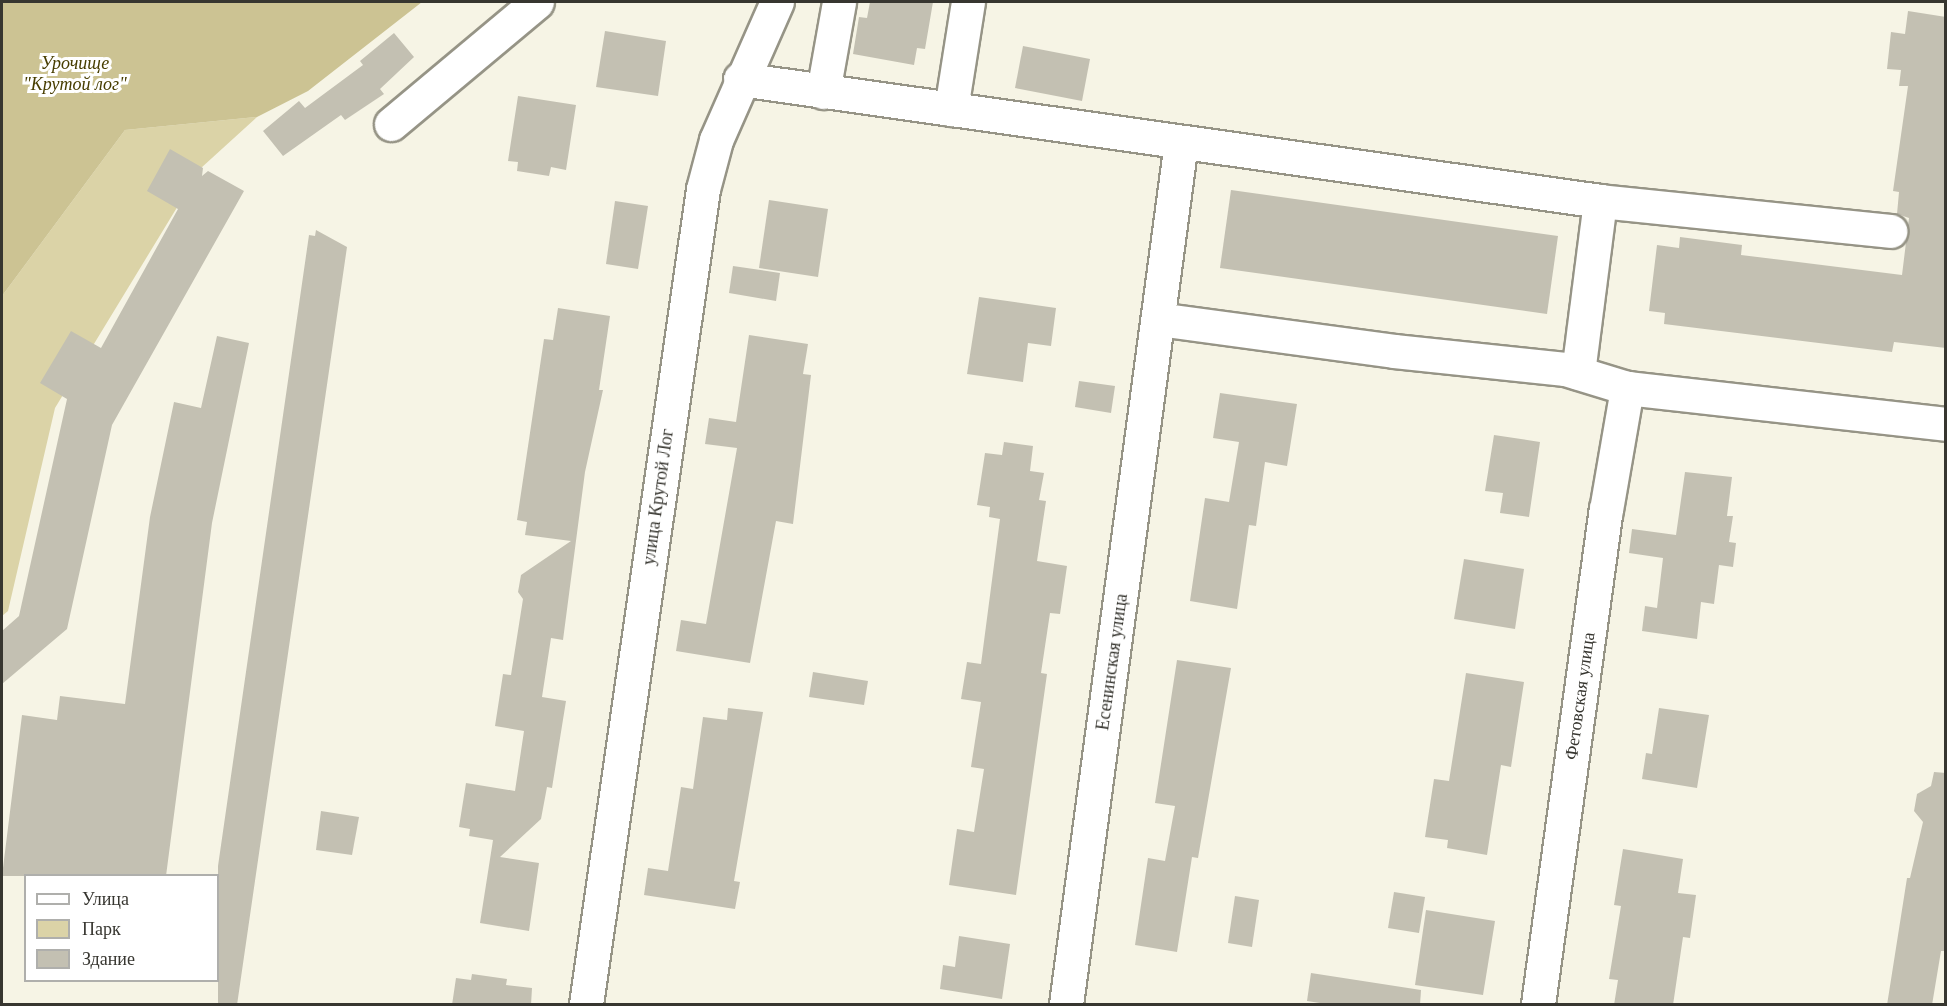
<!DOCTYPE html>
<meta charset="utf-8">
<style>
body{margin:0}
#map{position:relative;width:1947px;height:1006px;overflow:hidden;background:#f6f4e5;font-family:Georgia,serif}
div>[style]{position:absolute}
.green>*{inset:0;background:#dbd3a7}
.forest>*{inset:0;background:#ccc393}
.building>*{inset:0;background:#c3c0b2}
.roads{filter:drop-shadow(2px 0 #969486) drop-shadow(-2px 0 #969486) drop-shadow(0 2px #969486) drop-shadow(0 -2px #969486)}
.minor>*{height:33px;margin:-16.5px;padding:0 16.5px;transform-origin:16.5px;border-radius:16.5px;background:#fff}
span{translate:-50% -50%;white-space:nowrap;text-align:center;line-height:1.15;-webkit-text-stroke:6px #fff;paint-order:stroke}
.park-label{font-size:18px;color:#473d00;font-style:italic}
.street-label{font-size:18px;color:#373630}
.frame{position:absolute;inset:0;border:3px solid #373630;pointer-events:none}
.legend{position:absolute;left:24px;top:874px;width:195px;height:108px;box-sizing:border-box;background:#fff;border:2px solid #afafac;margin:0;padding:8px 10px;list-style:none;font-size:18px;color:#373630}
.legend li{display:flex;align-items:center;gap:12px;height:30px}
.legend b{width:30px;border:2px solid #afafac}
</style>
<div id="map">
<div class="green">
<i style="clip-path:polygon(257px 117px,201px 168px,55px 408px,8px 611px,2px 616px,2px 296px,125px 130px)"></i>
</div>
<div class="forest">
<i style="clip-path:polygon(2px 2px,422px 2px,308px 91px,257px 117px,125px 130px,2px 296px)"></i>
</div>
<div class="building">
<i style="clip-path:polygon(870px 2px,933px 2px,925px 49px,917px 48px,914px 65px,853px 54px,859px 17px,867px 18px)"></i>
<i style="clip-path:polygon(1908px 11px,1946px 17px,1946px 348px,1894px 342px,1892px 352px,1664px 324px,1665px 313px,1649px 311px,1657px 245px,1679px 248px,1680px 237px,1742px 245px,1741px 255px,1902px 275px,1909px 218px,1897px 214px,1899px 192px,1893px 191px,1908px 86px,1899px 86px,1901px 70px,1887px 69px,1891px 32px,1905px 34px)"></i>
<i style="clip-path:polygon(605px 31px,666px 41px,658px 96px,596px 87px)"></i>
<i style="clip-path:polygon(394px 33px,414px 57px,380px 89px,384px 94px,345px 120px,341px 115px,283px 156px,263px 131px,299px 101px,305px 108px,363px 65px,360px 61px)"></i>
<i style="clip-path:polygon(1023px 46px,1090px 59px,1082px 101px,1015px 88px)"></i>
<i style="clip-path:polygon(518px 96px,576px 105px,566px 170px,551px 167px,549px 176px,517px 171px,518px 162px,508px 161px)"></i>
<i style="clip-path:polygon(170px 149px,203px 168px,202px 176px,208px 171px,244px 191px,112px 425px,67px 629px,2px 684px,2px 631px,19px 616px,67px 399px,40px 383px,71px 331px,101px 348px,178px 209px,147px 191px)"></i>
<i style="clip-path:polygon(1231px 190px,1558px 236px,1547px 314px,1220px 268px)"></i>
<i style="clip-path:polygon(769px 200px,828px 209px,818px 277px,759px 268px)"></i>
<i style="clip-path:polygon(615px 201px,648px 206px,638px 269px,606px 264px)"></i>
<i style="clip-path:polygon(316px 230px,347px 247px,237px 1005px,218px 1005px,218px 866px,309px 235px,315px 236px)"></i>
<i style="clip-path:polygon(733px 266px,780px 273px,776px 301px,729px 293px)"></i>
<i style="clip-path:polygon(979px 297px,1056px 308px,1051px 346px,1028px 343px,1023px 382px,967px 374px)"></i>
<i style="clip-path:polygon(558px 308px,610px 316px,599px 390px,603px 390px,585px 472px,563px 640px,551px 638px,542px 697px,566px 701px,552px 788px,547px 787px,541px 819px,500px 857px,539px 863px,529px 931px,480px 923px,493px 840px,469px 836px,470px 829px,459px 827px,466px 783px,515px 791px,524px 731px,495px 726px,503px 674px,511px 675px,523px 599px,518px 592px,521px 575px,571px 541px,525px 535px,527px 522px,517px 520px,544px 339px,553px 340px)"></i>
<i style="clip-path:polygon(749px 335px,808px 344px,803px 374px,811px 375px,793px 524px,776px 521px,750px 663px,676px 651px,681px 620px,706px 624px,737px 448px,705px 444px,709px 418px,736px 422px)"></i>
<i style="clip-path:polygon(217px 336px,249px 343px,212px 523px,166px 876px,2px 876px,22px 715px,57px 720px,60px 696px,125px 704px,150px 517px,174px 402px,201px 408px)"></i>
<i style="clip-path:polygon(1079px 381px,1115px 386px,1111px 413px,1075px 407px)"></i>
<i style="clip-path:polygon(1220px 393px,1297px 404px,1287px 466px,1265px 462px,1256px 526px,1249px 525px,1237px 609px,1190px 601px,1205px 498px,1229px 502px,1239px 442px,1213px 438px)"></i>
<i style="clip-path:polygon(1494px 435px,1540px 442px,1529px 517px,1500px 513px,1503px 493px,1485px 491px)"></i>
<i style="clip-path:polygon(1004px 442px,1033px 446px,1030px 471px,1044px 473px,1039px 500px,1046px 501px,1037px 561px,1067px 566px,1060px 614px,1050px 613px,1041px 673px,1047px 674px,1016px 895px,949px 885px,957px 829px,974px 832px,984px 769px,971px 767px,981px 702px,961px 699px,967px 662px,981px 664px,1000px 519px,989px 517px,990px 507px,977px 505px,985px 453px,1002px 455px)"></i>
<i style="clip-path:polygon(1685px 472px,1732px 477px,1727px 516px,1733px 516px,1729px 542px,1722px 541px,1736px 543px,1733px 567px,1719px 565px,1714px 604px,1701px 602px,1697px 639px,1642px 631px,1645px 606px,1657px 608px,1663px 558px,1629px 553px,1632px 529px,1676px 535px)"></i>
<i style="clip-path:polygon(1464px 559px,1524px 569px,1515px 629px,1454px 619px)"></i>
<i style="clip-path:polygon(1177px 660px,1231px 668px,1198px 858px,1192px 857px,1177px 952px,1135px 945px,1148px 858px,1165px 861px,1175px 806px,1155px 803px)"></i>
<i style="clip-path:polygon(813px 672px,868px 681px,864px 705px,809px 697px)"></i>
<i style="clip-path:polygon(1466px 673px,1524px 682px,1511px 767px,1501px 765px,1487px 855px,1447px 848px,1448px 840px,1425px 837px,1434px 779px,1449px 781px)"></i>
<i style="clip-path:polygon(728px 708px,763px 712px,734px 881px,740px 882px,735px 909px,644px 895px,648px 868px,668px 871px,681px 787px,693px 789px,703px 717px,727px 720px)"></i>
<i style="clip-path:polygon(1659px 708px,1709px 715px,1697px 788px,1642px 779px,1646px 753px,1652px 754px)"></i>
<i style="clip-path:polygon(1934px 772px,1946px 773px,1946px 951px,1941px 951px,1932px 1005px,1887px 1005px,1907px 878px,1910px 878px,1923px 822px,1914px 811px,1917px 794px,1931px 786px)"></i>
<i style="clip-path:polygon(321px 811px,359px 817px,352px 855px,316px 850px)"></i>
<i style="clip-path:polygon(1623px 849px,1683px 859px,1678px 893px,1696px 895px,1690px 938px,1683px 937px,1673px 1005px,1614px 1005px,1618px 980px,1609px 979px,1621px 906px,1614px 905px)"></i>
<i style="clip-path:polygon(1394px 892px,1425px 897px,1419px 933px,1388px 928px)"></i>
<i style="clip-path:polygon(1235px 896px,1259px 900px,1252px 947px,1228px 943px)"></i>
<i style="clip-path:polygon(1426px 910px,1495px 921px,1483px 995px,1415px 985px)"></i>
<i style="clip-path:polygon(959px 936px,1010px 944px,1002px 999px,940px 989px,943px 965px,955px 967px)"></i>
<i style="clip-path:polygon(1311px 973px,1421px 990px,1420px 1005px,1333px 1005px,1307px 1001px)"></i>
<i style="clip-path:polygon(472px 974px,507px 979px,506px 985px,532px 988px,531px 1005px,452px 1005px,456px 978px,471px 980px)"></i>
</div>
<div class="roads">
<div class="minor">
<i style="left:740px;top:79px;width:869px;rotate:8.07deg"></i>
<i style="left:1600px;top:201px;width:173px;rotate:97.3deg"></i>
<i style="left:823px;top:92px;width:91px;rotate:-79.9deg"></i>
<i style="left:951px;top:109px;width:108px;rotate:-81deg"></i>
<i style="left:391px;top:124px;width:190px;rotate:-39.9deg"></i>
<i style="left:1600px;top:201px;width:292px;rotate:5.9deg"></i>
<i style="left:1158px;top:319px;width:238px;rotate:7.7deg"></i>
<i style="left:1394px;top:351px;width:172px;rotate:6deg"></i>
<i style="left:1565px;top:369px;width:65px;rotate:17deg"></i>
<i style="left:1627px;top:388px;width:321px;rotate:6.4deg"></i>
<i style="left:586px;top:1004px;width:823px;rotate:-81.83deg"></i>
<i style="left:703px;top:189px;width:51px;rotate:-75.1deg"></i>
<i style="left:716px;top:140px;width:151px;rotate:-66.2deg"></i>
<i style="left:1066px;top:1004px;width:870px;rotate:-82.4deg"></i>
<i style="left:1538px;top:1004px;width:499px;rotate:-82.2deg"></i>
<i style="left:1606px;top:510px;width:124px;rotate:-80.2deg"></i>
</div>
</div>
<div class="park-label">
<span style="left:75px;top:74px">Урочище<br>"Крутой лог"</span>
</div>
<div class="street-label">
<span style="left:658px;top:497px;rotate:-82deg">улица Крутой Лог</span>
<span style="left:1112px;top:662px;rotate:-82deg">Есенинская улица</span>
<span style="left:1580px;top:696px;rotate:-82deg">Фетовская улица</span>
</div>
<div class="frame"></div>
<ul class="legend">
<li><b style="height:8px;background:#fff"></b>Улица</li>
<li><b style="height:16px;background:#dbd3a7"></b>Парк</li>
<li><b style="height:16px;background:#c3c0b2"></b>Здание</li>
</ul>
</div>
